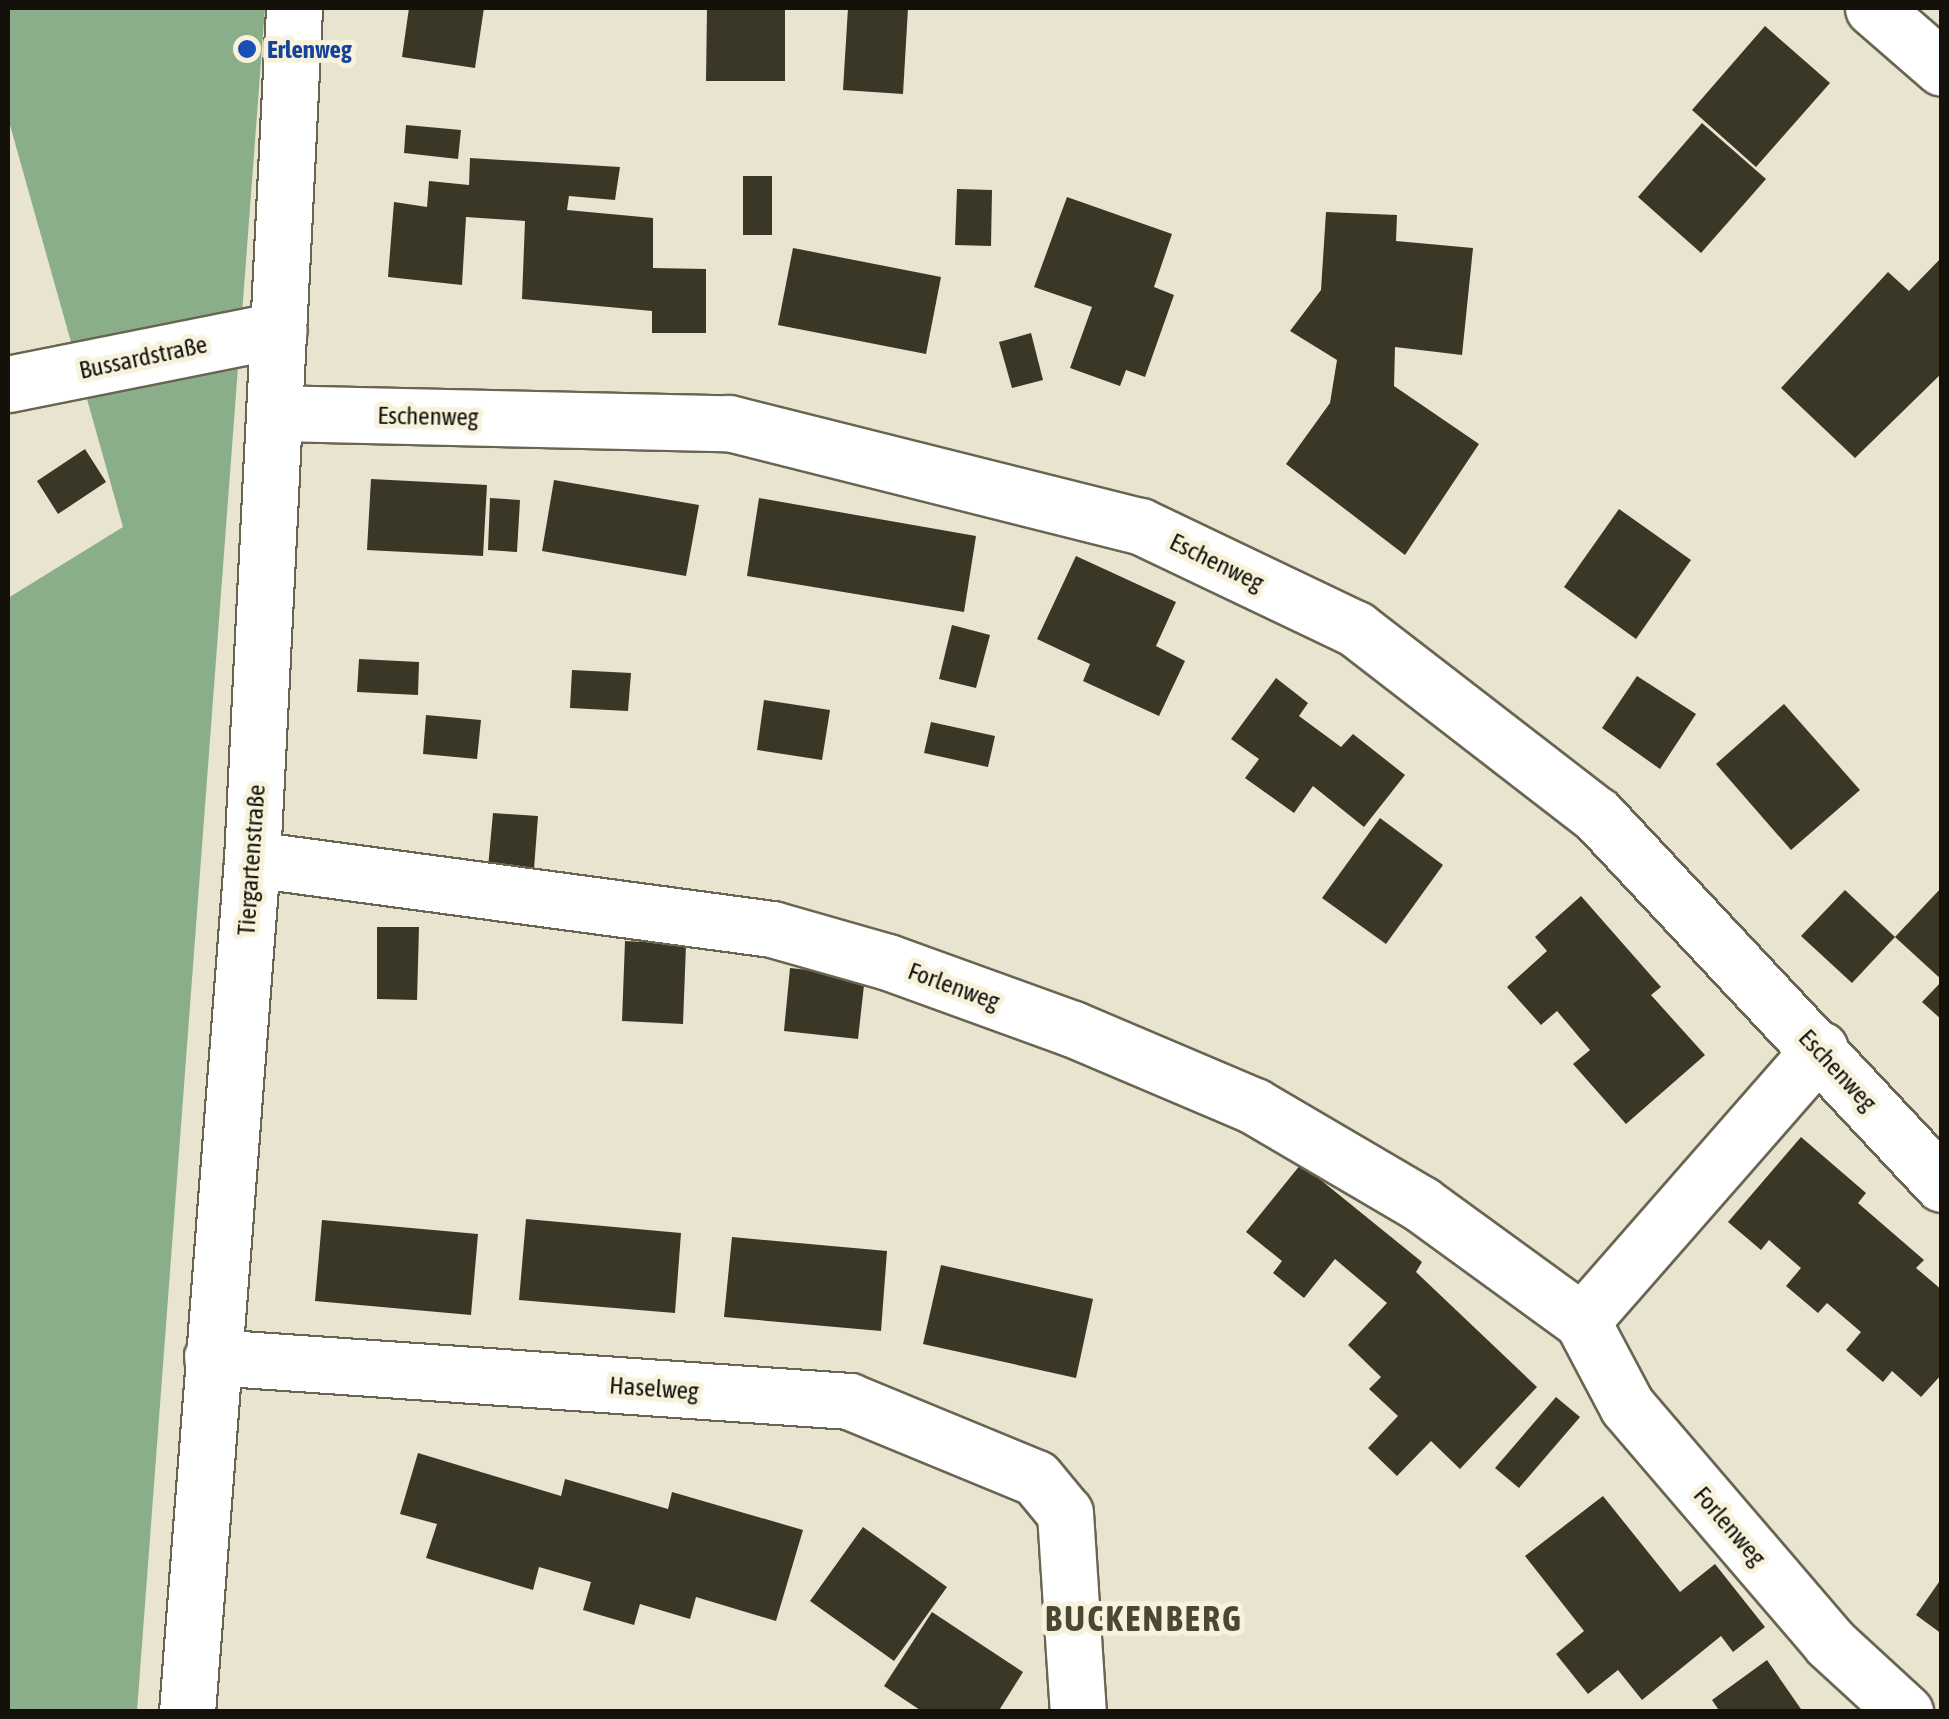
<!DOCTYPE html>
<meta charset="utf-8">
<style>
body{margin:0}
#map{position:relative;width:1949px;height:1719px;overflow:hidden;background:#e9e4cf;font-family:"Asap Condensed",sans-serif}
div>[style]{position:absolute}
.forest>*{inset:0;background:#8aae8a}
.building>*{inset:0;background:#3b3726}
.roads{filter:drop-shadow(2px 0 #696552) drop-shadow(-2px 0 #696552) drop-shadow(0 2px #696552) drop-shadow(0 -2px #696552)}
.minor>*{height:55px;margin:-27.5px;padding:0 27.5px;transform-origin:27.5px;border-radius:27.5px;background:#fff}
.dots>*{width:28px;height:28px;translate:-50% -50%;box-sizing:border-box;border:5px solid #f7f2dc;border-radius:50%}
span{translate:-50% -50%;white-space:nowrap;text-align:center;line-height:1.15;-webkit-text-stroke:10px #f7f2dc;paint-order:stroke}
.transit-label{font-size:25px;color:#164399;font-weight:700}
.left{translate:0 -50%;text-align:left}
.street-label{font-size:25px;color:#13110a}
.district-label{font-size:35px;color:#4b4735;font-weight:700;letter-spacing:2.5px}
.frame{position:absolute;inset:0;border:10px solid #13110a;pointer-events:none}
</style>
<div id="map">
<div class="forest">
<i style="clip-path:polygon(8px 8px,265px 8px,137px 1711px,8px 1711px,8px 598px,123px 527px,8px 118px)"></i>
</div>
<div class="building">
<i style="clip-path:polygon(409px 8px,484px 8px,475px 68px,402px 57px)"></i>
<i style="clip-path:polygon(707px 8px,785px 8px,785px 81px,706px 81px)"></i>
<i style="clip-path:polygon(848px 8px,908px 8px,903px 94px,843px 90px)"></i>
<i style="clip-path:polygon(1765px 26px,1830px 83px,1756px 167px,1692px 110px)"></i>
<i style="clip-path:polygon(1702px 123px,1766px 179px,1701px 253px,1638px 197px)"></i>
<i style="clip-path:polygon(406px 125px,461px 130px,458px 159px,404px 153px)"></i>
<i style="clip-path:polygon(470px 158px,620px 167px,615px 200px,569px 196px,567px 210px,653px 218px,653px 268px,706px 269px,706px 333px,652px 333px,652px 311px,522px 299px,525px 221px,466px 217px,462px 285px,388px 277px,394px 202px,427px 207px,429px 181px,469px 185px)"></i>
<i style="clip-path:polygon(743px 176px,772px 176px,772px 235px,743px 235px)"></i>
<i style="clip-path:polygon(957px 189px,992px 190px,991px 246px,955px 245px)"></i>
<i style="clip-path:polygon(1067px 197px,1172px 234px,1154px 287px,1174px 295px,1145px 377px,1126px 370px,1120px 386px,1070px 368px,1092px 307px,1034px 287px)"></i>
<i style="clip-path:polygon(1326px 212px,1397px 215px,1396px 241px,1473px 248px,1462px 355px,1395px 347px,1394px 386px,1479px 444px,1405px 555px,1286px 464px,1330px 403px,1337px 360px,1290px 331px,1321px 290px)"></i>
<i style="clip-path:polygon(793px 248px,941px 277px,926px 354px,778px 325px)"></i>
<i style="clip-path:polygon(1942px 257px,1942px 373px,1855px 458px,1781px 388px,1888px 272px,1909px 291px)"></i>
<i style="clip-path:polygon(1031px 333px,1043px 380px,1012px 388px,999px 342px)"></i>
<i style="clip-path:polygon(85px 449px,106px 482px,58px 514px,37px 481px)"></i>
<i style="clip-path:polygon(371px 479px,487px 485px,483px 556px,367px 550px)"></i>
<i style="clip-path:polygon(554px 480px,699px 505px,686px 576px,542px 551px)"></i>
<i style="clip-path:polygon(490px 498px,520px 500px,517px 552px,488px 550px)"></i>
<i style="clip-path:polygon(759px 498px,976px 536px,964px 612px,747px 576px)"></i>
<i style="clip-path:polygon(1619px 509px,1691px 560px,1636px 639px,1564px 587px)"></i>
<i style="clip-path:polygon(1076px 556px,1176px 602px,1156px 646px,1185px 661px,1159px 716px,1083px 681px,1090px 664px,1037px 639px)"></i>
<i style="clip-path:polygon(952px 625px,990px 635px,976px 688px,939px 679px)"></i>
<i style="clip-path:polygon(359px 659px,419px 662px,418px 695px,357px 692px)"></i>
<i style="clip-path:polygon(572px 670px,631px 673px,628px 711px,570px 708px)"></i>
<i style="clip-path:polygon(1637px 676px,1696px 714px,1660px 769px,1602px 728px)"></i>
<i style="clip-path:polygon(1276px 678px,1308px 703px,1299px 716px,1341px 747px,1353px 734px,1405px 775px,1364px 827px,1313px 786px,1294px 813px,1245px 778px,1259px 759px,1231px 739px)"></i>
<i style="clip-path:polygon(764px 700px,830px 710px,822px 760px,757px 750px)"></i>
<i style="clip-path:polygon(1784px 704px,1860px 790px,1791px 850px,1716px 764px)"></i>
<i style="clip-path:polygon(426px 715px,481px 720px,477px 759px,423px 754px)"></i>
<i style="clip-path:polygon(931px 722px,995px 736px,988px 767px,924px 753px)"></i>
<i style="clip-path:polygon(493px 813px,538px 816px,533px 882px,487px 879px)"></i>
<i style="clip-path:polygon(1380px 818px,1443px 865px,1386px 944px,1322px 898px)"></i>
<i style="clip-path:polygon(1942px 887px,1942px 980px,1895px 937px)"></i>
<i style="clip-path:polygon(1845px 890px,1895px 937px,1852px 983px,1801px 936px)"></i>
<i style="clip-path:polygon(1581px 896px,1661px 987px,1651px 995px,1705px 1055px,1626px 1124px,1573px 1064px,1590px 1050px,1557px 1011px,1541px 1025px,1507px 987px,1547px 951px,1535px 937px)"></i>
<i style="clip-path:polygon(377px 927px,419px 927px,417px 1000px,377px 999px)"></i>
<i style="clip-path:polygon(625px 941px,686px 944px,683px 1024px,622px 1021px)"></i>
<i style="clip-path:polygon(790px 968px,865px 976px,858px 1039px,784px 1031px)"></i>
<i style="clip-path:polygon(1942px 981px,1942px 1020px,1922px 1002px)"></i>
<i style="clip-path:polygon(1801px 1137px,1866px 1193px,1858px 1203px,1924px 1260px,1916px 1268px,1942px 1290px,1942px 1374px,1921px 1397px,1892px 1371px,1883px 1382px,1846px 1350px,1861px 1332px,1827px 1303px,1818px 1313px,1786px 1286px,1801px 1268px,1769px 1240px,1761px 1250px,1728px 1222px)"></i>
<i style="clip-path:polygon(1301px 1164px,1422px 1262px,1416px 1272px,1537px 1387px,1460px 1469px,1431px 1441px,1397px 1476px,1368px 1448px,1398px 1416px,1369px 1389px,1381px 1377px,1348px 1345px,1387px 1303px,1335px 1259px,1304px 1298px,1273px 1273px,1282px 1261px,1246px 1232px)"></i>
<i style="clip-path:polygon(526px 1219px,681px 1233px,675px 1313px,519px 1300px)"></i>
<i style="clip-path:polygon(322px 1220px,478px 1234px,471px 1315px,315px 1301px)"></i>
<i style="clip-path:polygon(732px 1237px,887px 1251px,881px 1331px,724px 1317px)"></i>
<i style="clip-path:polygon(941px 1265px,1093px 1299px,1076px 1378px,923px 1344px)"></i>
<i style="clip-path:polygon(1556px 1397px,1580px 1417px,1519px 1488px,1495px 1468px)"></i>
<i style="clip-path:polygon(418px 1453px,561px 1496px,565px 1479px,668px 1509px,672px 1492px,803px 1530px,776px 1621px,696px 1597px,690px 1619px,640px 1604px,634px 1625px,583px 1610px,591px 1582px,539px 1567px,533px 1590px,426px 1558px,437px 1524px,400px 1514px)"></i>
<i style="clip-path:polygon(1603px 1496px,1680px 1592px,1715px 1564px,1765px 1627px,1733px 1652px,1721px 1636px,1642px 1700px,1618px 1670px,1588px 1694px,1556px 1654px,1584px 1631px,1525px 1556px)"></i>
<i style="clip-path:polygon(863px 1527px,947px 1587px,894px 1661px,810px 1601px)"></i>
<i style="clip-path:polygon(1939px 1582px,1942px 1584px,1942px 1634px,1916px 1615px)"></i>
<i style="clip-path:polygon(932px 1612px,1023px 1672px,998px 1712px,923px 1712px,884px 1686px)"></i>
<i style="clip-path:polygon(1767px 1660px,1803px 1712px,1720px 1712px,1712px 1700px)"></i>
</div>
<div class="roads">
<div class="minor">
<i style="left:1873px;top:8px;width:91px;rotate:41deg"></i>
<i style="left:8px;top:384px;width:276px;rotate:-11.3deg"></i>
<i style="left:274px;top:413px;width:455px;rotate:1.3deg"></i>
<i style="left:729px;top:423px;width:424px;rotate:14.1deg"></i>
<i style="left:1140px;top:526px;width:239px;rotate:25.5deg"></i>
<i style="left:1356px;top:629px;width:304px;rotate:37.7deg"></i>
<i style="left:1597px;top:815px;width:505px;rotate:46.93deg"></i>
<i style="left:252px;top:859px;width:525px;rotate:7.67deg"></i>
<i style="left:772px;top:929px;width:121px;rotate:15.9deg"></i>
<i style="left:888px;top:962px;width:197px;rotate:19.9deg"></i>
<i style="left:1073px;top:1029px;width:197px;rotate:23deg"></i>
<i style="left:1254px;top:1106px;width:194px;rotate:30.4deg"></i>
<i style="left:1421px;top:1204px;width:199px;rotate:36deg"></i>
<i style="left:1820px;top:1049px;width:361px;rotate:131.2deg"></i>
<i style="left:1582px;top:1321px;width:96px;rotate:62.1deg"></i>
<i style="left:1627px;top:1406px;width:312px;rotate:49.4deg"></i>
<i style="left:1830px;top:1643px;width:102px;rotate:42.6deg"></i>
<i style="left:212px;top:1357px;width:639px;rotate:3.95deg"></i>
<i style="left:849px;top:1401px;width:202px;rotate:22.4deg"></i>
<i style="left:1036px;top:1478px;width:45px;rotate:50.4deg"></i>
<i style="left:1065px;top:1513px;width:199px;rotate:86.3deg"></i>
<i style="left:187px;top:1712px;width:855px;rotate:-85.64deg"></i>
<i style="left:252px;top:859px;width:852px;rotate:-87.17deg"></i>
</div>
</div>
<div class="dots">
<i style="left:247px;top:49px;background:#1a4fb4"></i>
</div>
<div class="transit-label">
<span class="left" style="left:267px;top:49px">Erlenweg</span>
</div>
<div class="street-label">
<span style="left:143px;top:357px;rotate:-12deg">Bussardstraße</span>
<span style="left:428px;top:416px;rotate:1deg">Eschenweg</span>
<span style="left:1217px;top:562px;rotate:26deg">Eschenweg</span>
<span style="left:251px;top:860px;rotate:-86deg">Tiergartenstraße</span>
<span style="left:954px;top:986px;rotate:20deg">Forlenweg</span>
<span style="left:1838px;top:1070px;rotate:47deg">Eschenweg</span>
<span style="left:654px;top:1388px;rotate:4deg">Haselweg</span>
<span style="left:1730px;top:1526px;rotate:49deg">Forlenweg</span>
</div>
<div class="district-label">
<span style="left:1144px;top:1618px">BUCKENBERG</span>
</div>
<div class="frame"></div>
</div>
